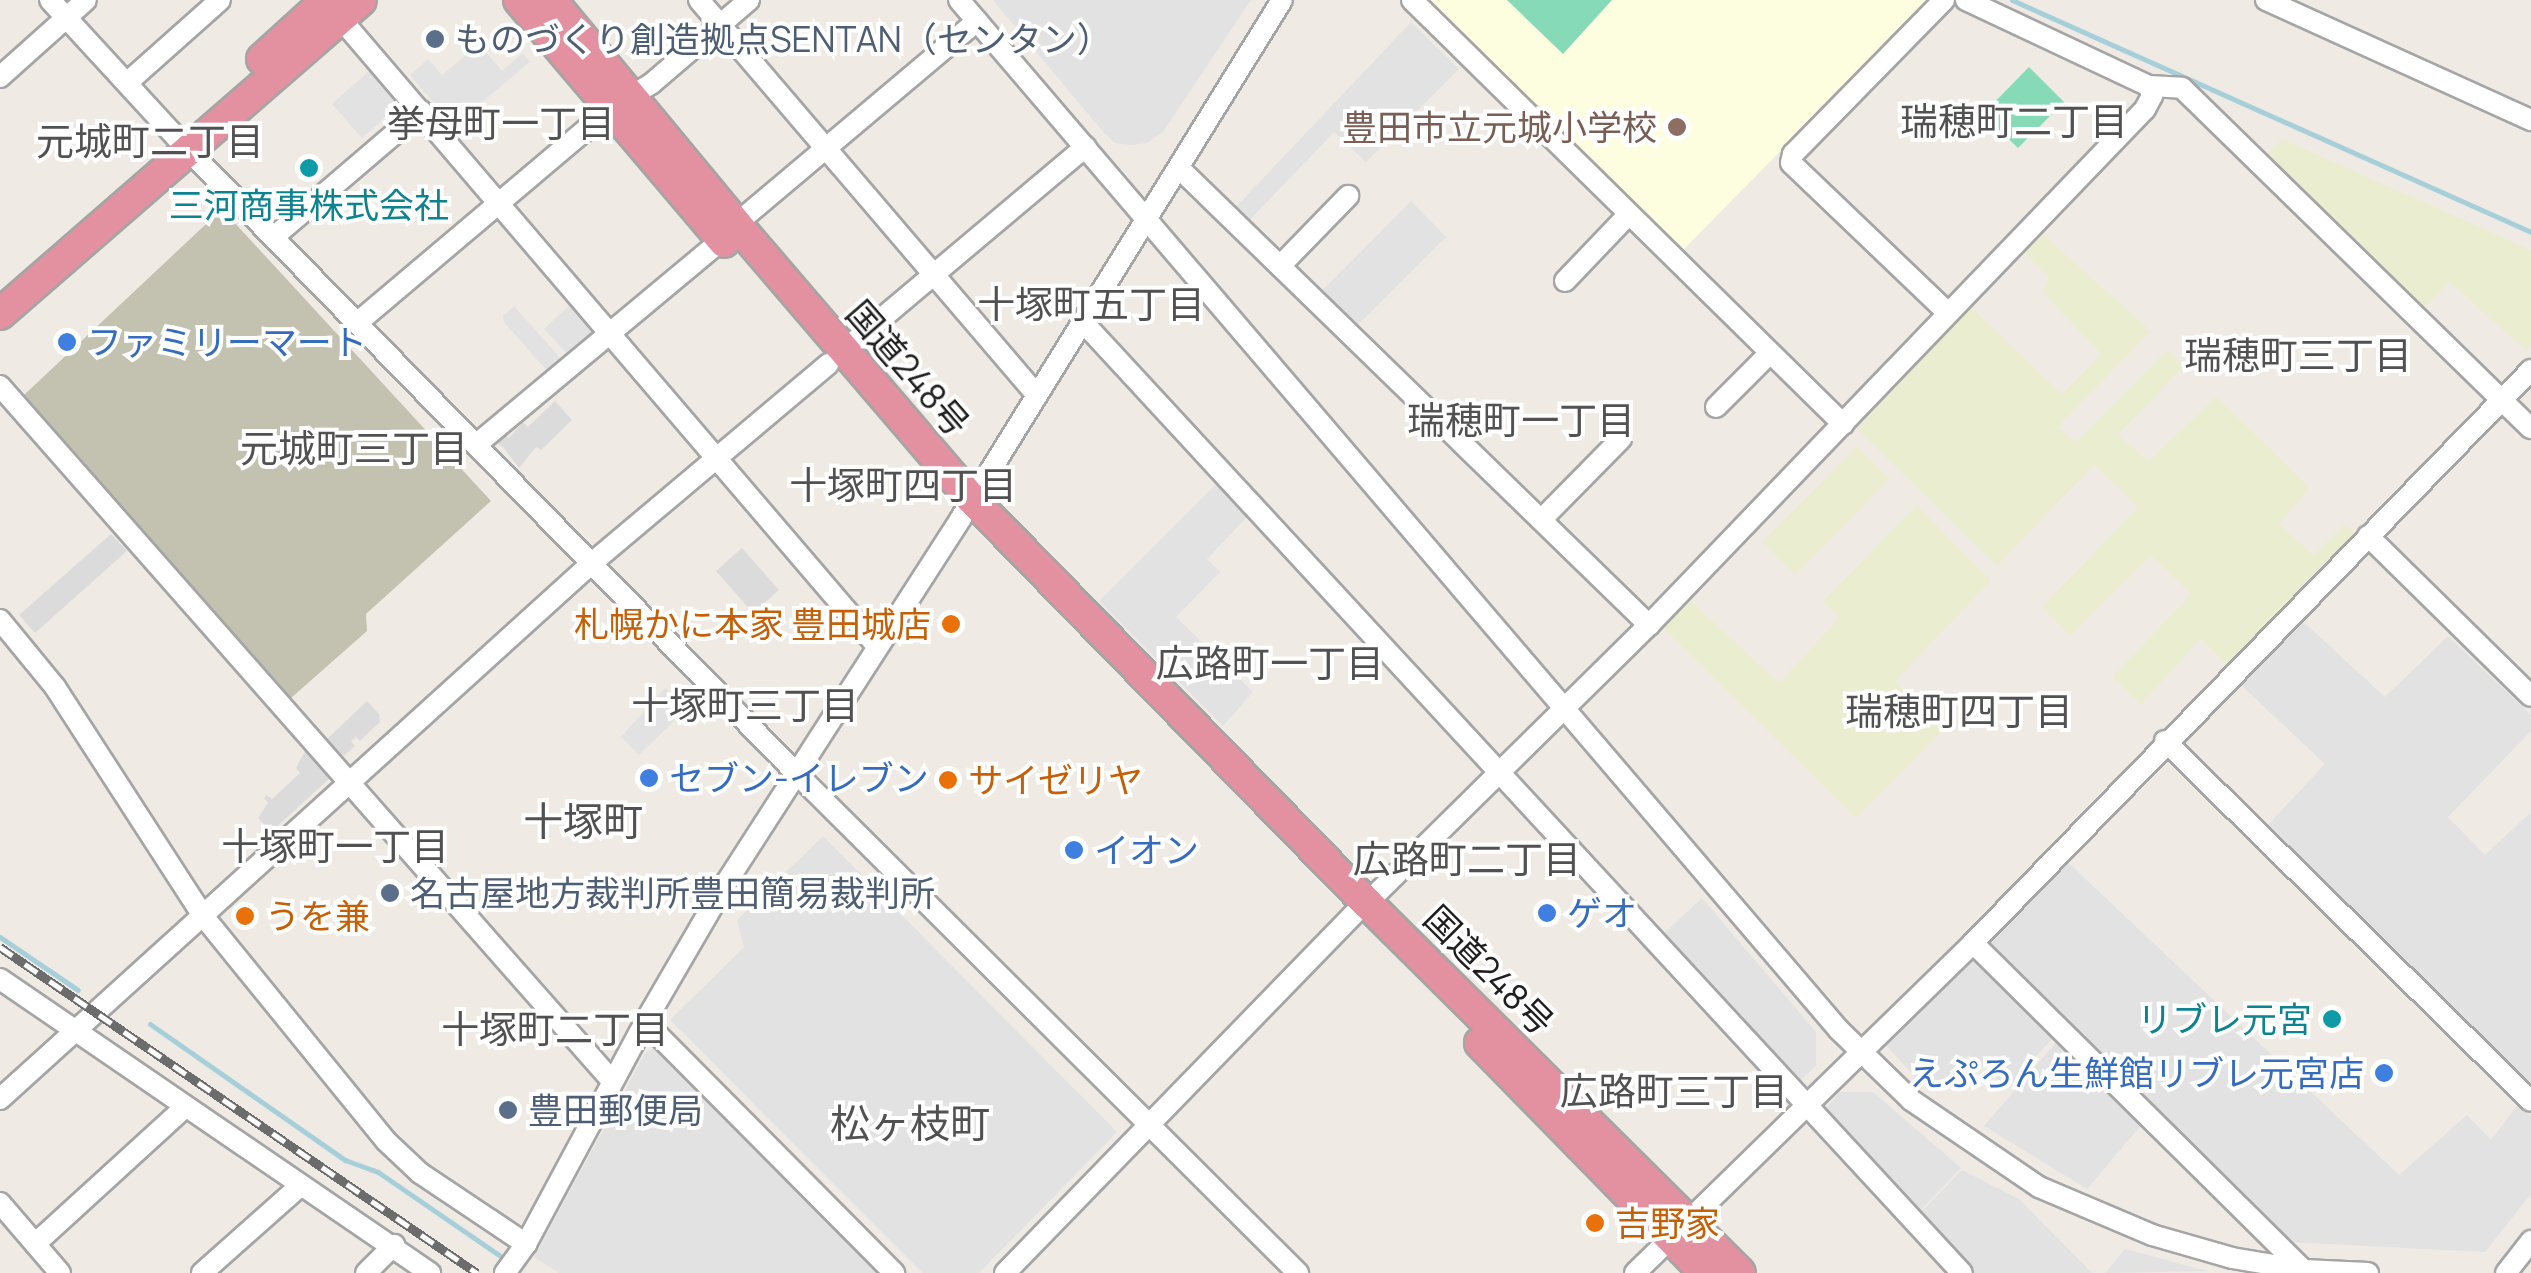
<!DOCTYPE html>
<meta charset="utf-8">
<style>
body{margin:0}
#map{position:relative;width:2531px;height:1273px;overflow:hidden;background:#efebe4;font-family:Manrope,"Noto Sans JP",sans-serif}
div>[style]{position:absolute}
.residential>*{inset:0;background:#dcdbdb}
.education>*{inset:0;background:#fdfddf}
.construction>*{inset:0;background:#c3c2b0}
.farmland>*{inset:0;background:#ebedd1}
.pitch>*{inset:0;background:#86dab8}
.parking>*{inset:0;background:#e2e2e2}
.stream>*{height:5px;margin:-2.5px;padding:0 2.5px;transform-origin:2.5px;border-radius:2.5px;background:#a7cfda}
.roads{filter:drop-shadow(2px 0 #a5a5a5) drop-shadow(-2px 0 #a5a5a5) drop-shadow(0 2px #a5a5a5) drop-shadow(0 -2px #a5a5a5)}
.minor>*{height:20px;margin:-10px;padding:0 10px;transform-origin:10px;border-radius:10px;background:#fff}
.highway>*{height:30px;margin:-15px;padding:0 15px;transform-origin:15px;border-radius:15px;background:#e390a0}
.rail>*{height:9px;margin-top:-4.5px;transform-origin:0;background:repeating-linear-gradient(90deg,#fff 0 15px,#6c6c6c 0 30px);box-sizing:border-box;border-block:2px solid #6c6c6c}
.dots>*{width:28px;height:28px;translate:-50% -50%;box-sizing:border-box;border:5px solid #fff;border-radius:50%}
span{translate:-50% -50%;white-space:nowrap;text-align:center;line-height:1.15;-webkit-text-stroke:8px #fff;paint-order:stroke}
.service-label{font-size:35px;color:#4e5e75}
.left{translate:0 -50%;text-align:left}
.education-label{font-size:35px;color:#785e54}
.right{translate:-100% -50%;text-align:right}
.culture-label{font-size:35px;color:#0d838f}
.shop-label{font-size:35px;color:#366cbe}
.street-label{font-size:35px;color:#1e1e1e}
.food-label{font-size:35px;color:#c56008}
.neighbourhood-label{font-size:38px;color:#515151}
.quarter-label{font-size:40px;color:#515151}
</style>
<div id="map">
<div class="residential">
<i style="clip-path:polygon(555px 401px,572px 420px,541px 450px,536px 447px,519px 468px,503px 447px,492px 441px,502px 432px,509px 438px,523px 422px,528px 427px)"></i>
<i style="clip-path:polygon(111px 534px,127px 551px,35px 633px,19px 615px)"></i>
<i style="clip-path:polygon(742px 548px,779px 590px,753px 613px,716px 571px)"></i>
<i style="clip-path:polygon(367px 701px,379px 714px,380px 722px,360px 741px,356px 737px,351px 741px,355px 746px,344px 756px,327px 739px)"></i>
<i style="clip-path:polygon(305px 751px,330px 778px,271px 832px,258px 818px,268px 803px,264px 798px,267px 795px,272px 799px,300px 773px,296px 768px)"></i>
</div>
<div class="education">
<i style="clip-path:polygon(1418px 0,1929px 0,1680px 253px)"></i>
</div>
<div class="construction">
<i style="clip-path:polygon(222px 209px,491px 501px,366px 614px,367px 631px,291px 698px,24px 395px)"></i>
</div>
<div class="farmland">
<i style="clip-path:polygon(2282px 139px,2531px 250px,2531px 346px,2526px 351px,2449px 282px,2419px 314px,2261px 160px)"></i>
<i style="clip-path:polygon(2043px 234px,2151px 331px,2058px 427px,2076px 442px,2167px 350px,2184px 366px,2118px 435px,2149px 461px,2216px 396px,2310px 488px,2279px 524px,2314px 555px,2345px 524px,2359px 536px,2230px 668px,2200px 639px,2141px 705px,2112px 677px,2191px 594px,2151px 556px,2070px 636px,2042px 607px,2138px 507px,2094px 465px,1997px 566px,1857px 429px,1970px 306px,2062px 394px,2101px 354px,2043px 293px,2049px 278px,2023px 252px)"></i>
<i style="clip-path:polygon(1857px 446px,1890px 479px,1795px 575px,1762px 542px)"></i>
<i style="clip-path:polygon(1917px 505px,1991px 581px,1895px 681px,1944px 729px,1856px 818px,1666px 631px,1665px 623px,1689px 599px,1779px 683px,1839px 618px,1823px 601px)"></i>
</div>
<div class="pitch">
<i style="clip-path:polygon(1507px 0,1612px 0,1563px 54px)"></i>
<i style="clip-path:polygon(2029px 67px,2064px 102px,2018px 148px,1983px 114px)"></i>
</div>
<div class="parking">
<i style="clip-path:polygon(993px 0,1251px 0,1163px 132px,1147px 143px,1131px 145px,1115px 143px,1104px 133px)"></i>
<i style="clip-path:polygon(1411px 22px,1459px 69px,1366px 162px,1334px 132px,1247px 223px,1234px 209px)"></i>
<i style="clip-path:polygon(479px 44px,502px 71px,523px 53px,530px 62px,454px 126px,410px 75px,428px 59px,442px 75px)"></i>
<i style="clip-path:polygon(369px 71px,399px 105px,362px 138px,332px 104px)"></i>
<i style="clip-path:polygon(1411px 201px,1446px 237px,1351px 332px,1316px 297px)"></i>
<i style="clip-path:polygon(570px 305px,594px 331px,568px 355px,544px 329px)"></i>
<i style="clip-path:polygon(514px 306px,562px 360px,548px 372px,504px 322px,503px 316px)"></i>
<i style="clip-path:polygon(1219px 481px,1251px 513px,1207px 559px,1220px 572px,1176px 617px,1253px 692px,1223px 726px,1099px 601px)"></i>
<i style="clip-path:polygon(2298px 617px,2385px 697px,2448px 636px,2531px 715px,2531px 731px,2448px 817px,2485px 855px,2531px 812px,2531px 1081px,2524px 1088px,2262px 831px,2325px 764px,2238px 682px)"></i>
<i style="clip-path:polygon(665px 688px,683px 703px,678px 708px,682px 713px,639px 755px,621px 737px)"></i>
<i style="clip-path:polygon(823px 836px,1117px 1132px,979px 1273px,923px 1273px,670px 1020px,744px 947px,737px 920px)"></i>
<i style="clip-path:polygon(2058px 853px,2399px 1175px,2467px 1115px,2491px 1140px,2519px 1103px,2531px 1117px,2531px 1194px,2485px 1252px,2287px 1242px,1976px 941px)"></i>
<i style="clip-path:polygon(1702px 898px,1816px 1032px,1816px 1065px,1798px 1083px,1661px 936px)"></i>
<i style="clip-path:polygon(1973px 952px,2055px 1036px,2007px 1087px,1969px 1055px,1936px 1092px,1915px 1077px,1885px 1044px)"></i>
<i style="clip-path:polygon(2059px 1039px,2144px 1122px,2087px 1189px,1984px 1126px)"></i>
<i style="clip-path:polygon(657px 1046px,884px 1273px,559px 1273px,534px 1257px,645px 1053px)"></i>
<i style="clip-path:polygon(1840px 1092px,1873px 1092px,1961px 1168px,1917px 1214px,1824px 1111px)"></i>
<i style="clip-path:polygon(1962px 1170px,2019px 1199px,2092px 1273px,1971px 1273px,1918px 1215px)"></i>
<i style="clip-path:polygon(2125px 1249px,2207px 1271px,2105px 1273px)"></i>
</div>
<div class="stream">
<i style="left:2012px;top:0;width:568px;rotate:24.09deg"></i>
<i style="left:0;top:937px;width:94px;rotate:34.2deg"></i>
<i style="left:150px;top:1024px;width:238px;rotate:34.9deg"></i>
<i style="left:345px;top:1160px;width:35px;rotate:20deg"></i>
<i style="left:378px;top:1172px;width:159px;rotate:34.5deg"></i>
</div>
<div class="roads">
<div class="minor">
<i style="left:50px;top:0;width:202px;rotate:47.4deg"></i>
<i style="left:187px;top:149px;width:872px;rotate:45.7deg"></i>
<i style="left:796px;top:773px;width:709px;rotate:44.89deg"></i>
<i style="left:699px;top:0;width:518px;rotate:49.46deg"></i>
<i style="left:959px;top:0;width:1355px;rotate:49.49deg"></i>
<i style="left:1839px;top:1030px;width:100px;rotate:44.2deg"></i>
<i style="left:1911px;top:1100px;width:155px;rotate:34.2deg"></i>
<i style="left:2039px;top:1187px;width:123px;rotate:23deg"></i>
<i style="left:2152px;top:1235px;width:83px;rotate:16deg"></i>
<i style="left:2232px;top:1258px;width:73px;rotate:9.5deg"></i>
<i style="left:2304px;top:1270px;width:64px;rotate:2.7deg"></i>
<i style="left:1412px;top:0;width:605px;rotate:44.53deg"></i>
<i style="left:1944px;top:0;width:216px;rotate:134.4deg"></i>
<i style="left:1793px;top:154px;width:9px;rotate:103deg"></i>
<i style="left:1791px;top:163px;width:217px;rotate:43.7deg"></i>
<i style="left:1966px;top:0;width:202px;rotate:25.2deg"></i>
<i style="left:2149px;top:86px;width:33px;rotate:3deg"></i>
<i style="left:2182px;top:88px;width:487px;rotate:44.3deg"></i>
<i style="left:2266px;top:0;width:291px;rotate:24.4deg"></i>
<i style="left:340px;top:18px;width:826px;rotate:49.47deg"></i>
<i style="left:0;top:77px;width:115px;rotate:-41.8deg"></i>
<i style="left:128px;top:82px;width:123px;rotate:-41.7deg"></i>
<i style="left:1179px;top:168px;width:656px;rotate:44.2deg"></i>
<i style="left:736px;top:224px;width:315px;rotate:-40.1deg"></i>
<i style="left:276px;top:235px;width:191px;rotate:-40.5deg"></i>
<i style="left:1280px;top:266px;width:98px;rotate:-45.8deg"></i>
<i style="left:1565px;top:281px;width:93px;rotate:-46.3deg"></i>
<i style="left:1082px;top:321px;width:1296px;rotate:47.25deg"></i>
<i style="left:357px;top:323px;width:333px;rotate:-40.2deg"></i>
<i style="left:611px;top:108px;width:47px;rotate:-31deg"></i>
<i style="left:651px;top:84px;width:129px;rotate:-40.6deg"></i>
<i style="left:843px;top:351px;width:317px;rotate:-40.1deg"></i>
<i style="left:0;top:386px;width:926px;rotate:48.63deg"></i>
<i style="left:1716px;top:407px;width:76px;rotate:-45deg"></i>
<i style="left:477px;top:444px;width:319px;rotate:-39.8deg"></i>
<i style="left:1541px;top:520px;width:114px;rotate:-45.4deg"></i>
<i style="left:2368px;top:536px;width:228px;rotate:44.5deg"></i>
<i style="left:0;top:620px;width:87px;rotate:50.6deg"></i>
<i style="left:55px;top:687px;width:274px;rotate:57.1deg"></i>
<i style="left:204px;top:917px;width:289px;rotate:50.9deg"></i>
<i style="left:386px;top:1141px;width:47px;rotate:43.3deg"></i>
<i style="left:420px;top:1173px;width:128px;rotate:33.8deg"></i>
<i style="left:2165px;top:741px;width:513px;rotate:44.53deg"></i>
<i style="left:1367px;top:903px;width:396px;rotate:-44.6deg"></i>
<i style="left:1649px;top:625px;width:716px;rotate:-46.13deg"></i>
<i style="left:2145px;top:109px;width:15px;rotate:-62deg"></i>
<i style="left:2152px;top:96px;width:10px;rotate:-107deg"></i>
<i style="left:1973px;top:943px;width:465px;rotate:44.7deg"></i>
<i style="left:0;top:979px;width:521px;rotate:34.36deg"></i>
<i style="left:645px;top:1022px;width:354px;rotate:45.2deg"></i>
<i style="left:0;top:1099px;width:799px;rotate:-42.16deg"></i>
<i style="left:592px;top:563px;width:309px;rotate:-40.1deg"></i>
<i style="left:0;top:1203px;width:92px;rotate:49.4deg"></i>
<i style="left:35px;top:1244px;width:202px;rotate:-42.4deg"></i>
<i style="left:202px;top:1273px;width:131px;rotate:-41.6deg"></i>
<i style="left:366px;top:1273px;width:40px;rotate:-45deg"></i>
<i style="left:505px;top:1273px;width:36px;rotate:-54deg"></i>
<i style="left:526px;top:1244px;width:252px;rotate:-61.8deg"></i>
<i style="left:645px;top:1022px;width:161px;rotate:-59.8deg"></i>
<i style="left:726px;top:883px;width:434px;rotate:-57.2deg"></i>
<i style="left:961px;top:518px;width:609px;rotate:-58.21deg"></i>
<i style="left:1005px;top:1273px;width:501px;rotate:-45.81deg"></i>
<i style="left:1635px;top:1273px;width:472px;rotate:-44.3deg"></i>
<i style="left:1973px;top:943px;width:800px;rotate:-45.76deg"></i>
<i style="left:2506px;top:1273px;width:41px;rotate:-52deg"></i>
</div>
<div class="highway">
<i style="left:519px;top:0;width:317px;rotate:49.7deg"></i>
<i style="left:551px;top:0;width:291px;rotate:50.4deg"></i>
<i style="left:736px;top:224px;width:362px;rotate:49.4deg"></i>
<i style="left:972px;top:499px;width:565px;rotate:45.65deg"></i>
<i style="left:1367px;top:903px;width:525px;rotate:44.77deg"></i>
<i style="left:262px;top:59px;width:88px;rotate:-42.2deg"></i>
<i style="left:0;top:314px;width:478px;rotate:-41deg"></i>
<i style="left:1480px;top:1043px;width:322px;rotate:45.6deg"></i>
</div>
</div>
<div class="rail">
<i style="left:0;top:947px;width:578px;rotate:34.35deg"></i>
</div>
<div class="dots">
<i style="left:435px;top:39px;background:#5c6f8a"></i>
<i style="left:1677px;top:127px;background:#8d6e63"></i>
<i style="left:309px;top:168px;background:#0f9aa8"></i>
<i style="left:67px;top:342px;background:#3f7fe0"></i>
<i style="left:951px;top:624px;background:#e8710a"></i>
<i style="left:649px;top:778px;background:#3f7fe0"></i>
<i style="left:948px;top:780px;background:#e8710a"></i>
<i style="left:1074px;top:850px;background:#3f7fe0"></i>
<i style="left:390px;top:893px;background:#5c6f8a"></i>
<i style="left:1547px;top:913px;background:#3f7fe0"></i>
<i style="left:245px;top:916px;background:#e8710a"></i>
<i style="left:2332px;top:1019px;background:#0f9aa8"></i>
<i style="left:2384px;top:1073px;background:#3f7fe0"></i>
<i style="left:508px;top:1110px;background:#5c6f8a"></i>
<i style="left:1595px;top:1223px;background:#e8710a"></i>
</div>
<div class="service-label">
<span class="left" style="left:455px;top:39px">ものづくり創造拠点SENTAN（センタン）</span>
<span class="left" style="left:410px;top:893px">名古屋地方裁判所豊田簡易裁判所</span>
<span class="left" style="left:528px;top:1110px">豊田郵便局</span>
</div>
<div class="education-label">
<span class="right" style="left:1657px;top:127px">豊田市立元城小学校</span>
</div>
<div class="culture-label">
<span style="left:309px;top:205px">三河商事株式会社</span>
<span class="right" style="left:2312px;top:1019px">リブレ元宮</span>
</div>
<div class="shop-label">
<span class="left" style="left:87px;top:342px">ファミリーマート</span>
<span class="left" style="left:669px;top:778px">セブン-イレブン</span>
<span class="left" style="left:1094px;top:850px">イオン</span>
<span class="left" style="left:1567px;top:913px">ゲオ</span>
<span class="right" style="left:2364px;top:1073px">えぷろん生鮮館リブレ元宮店</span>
</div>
<div class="street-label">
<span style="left:908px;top:368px;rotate:49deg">国道248号</span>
<span style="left:1489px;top:970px;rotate:45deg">国道248号</span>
</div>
<div class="food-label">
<span class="right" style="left:931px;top:624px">札幌かに本家 豊田城店</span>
<span class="left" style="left:968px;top:780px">サイゼリヤ</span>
<span class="left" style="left:265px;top:916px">うを兼</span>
<span class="left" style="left:1615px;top:1223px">吉野家</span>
</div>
<div class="neighbourhood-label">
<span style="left:2014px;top:121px">瑞穂町二丁目</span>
<span style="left:501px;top:123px">挙母町一丁目</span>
<span style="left:150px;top:141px">元城町二丁目</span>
<span style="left:1091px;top:304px">十塚町五丁目</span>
<span style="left:2298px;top:355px">瑞穂町三丁目</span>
<span style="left:1521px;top:420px">瑞穂町一丁目</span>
<span style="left:354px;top:448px">元城町三丁目</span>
<span style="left:903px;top:485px">十塚町四丁目</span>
<span style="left:1270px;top:663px">広路町一丁目</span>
<span style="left:745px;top:705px">十塚町三丁目</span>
<span style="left:1959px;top:711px">瑞穂町四丁目</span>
<span style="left:335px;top:846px">十塚町一丁目</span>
<span style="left:1467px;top:859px">広路町二丁目</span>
<span style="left:555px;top:1029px">十塚町二丁目</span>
<span style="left:1674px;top:1091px">広路町三丁目</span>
</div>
<div class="quarter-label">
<span style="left:583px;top:821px">十塚町</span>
<span style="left:910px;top:1123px">松ヶ枝町</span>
</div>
</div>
